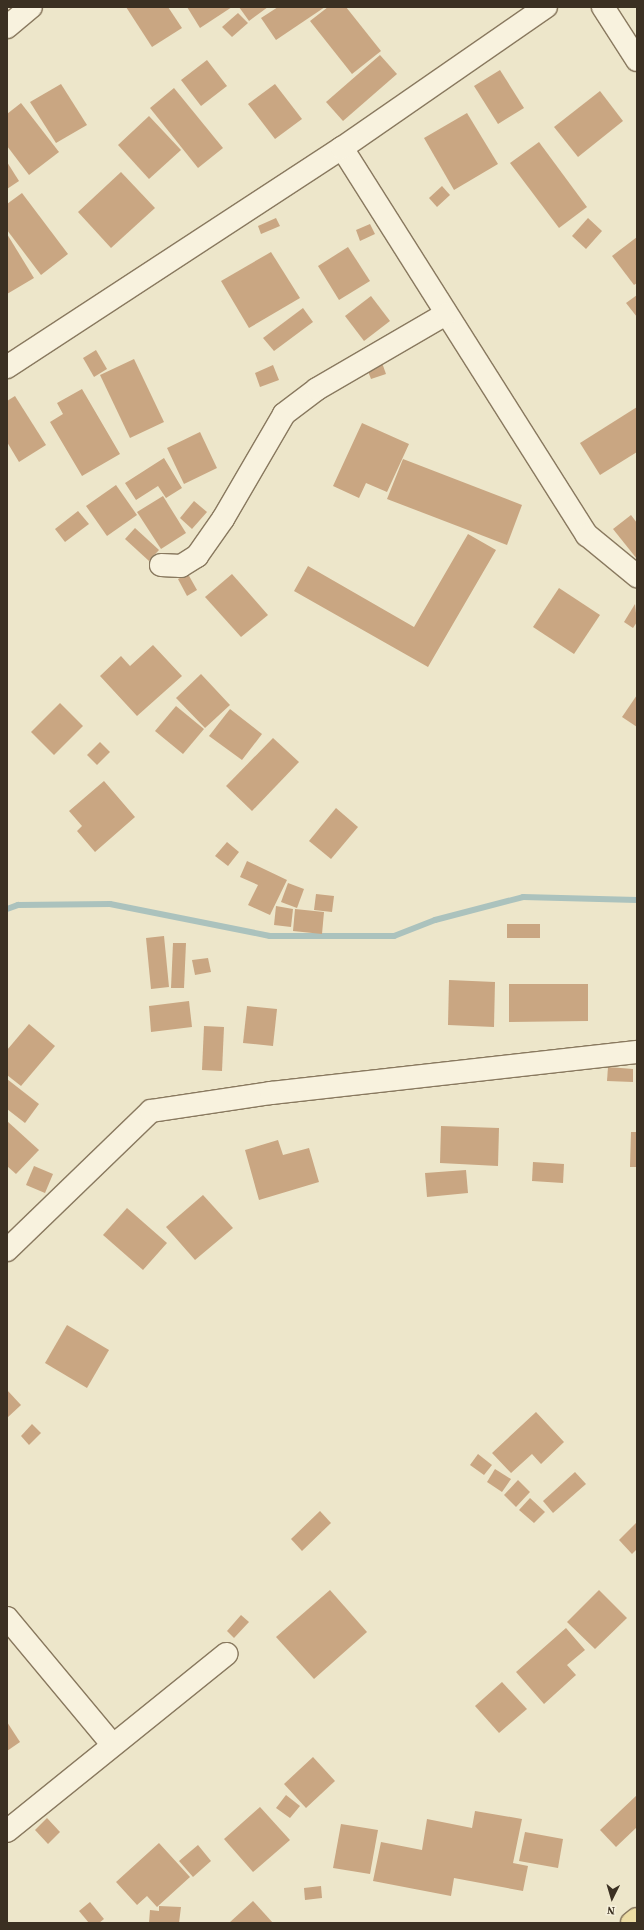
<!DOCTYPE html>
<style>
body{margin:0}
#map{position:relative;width:644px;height:1930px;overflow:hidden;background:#ede6ca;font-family:"Source Serif 4",serif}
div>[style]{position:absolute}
.stream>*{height:6px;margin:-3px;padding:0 3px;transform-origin:3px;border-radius:3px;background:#abc2bd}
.building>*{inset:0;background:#c9a682}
.roads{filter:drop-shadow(1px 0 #89795f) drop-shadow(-1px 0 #89795f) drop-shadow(0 1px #89795f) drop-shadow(0 -1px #89795f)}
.minor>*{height:22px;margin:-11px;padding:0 11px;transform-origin:11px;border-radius:11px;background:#f8f2de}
.major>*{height:22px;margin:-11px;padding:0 11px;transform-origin:11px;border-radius:11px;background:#eddda5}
span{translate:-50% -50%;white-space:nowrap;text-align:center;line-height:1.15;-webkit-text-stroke:4px #f5efda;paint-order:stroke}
.frame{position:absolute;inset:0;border:8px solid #3b3022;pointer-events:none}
.north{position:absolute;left:592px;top:1878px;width:40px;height:40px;-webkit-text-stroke:3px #f5efda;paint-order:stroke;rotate:185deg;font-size:11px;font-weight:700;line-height:16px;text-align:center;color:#3b3022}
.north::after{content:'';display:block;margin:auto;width:14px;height:18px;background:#3b3022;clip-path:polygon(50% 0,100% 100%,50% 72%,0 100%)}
</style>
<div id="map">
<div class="stream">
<i style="left:7px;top:909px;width:12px;rotate:-20deg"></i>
<i style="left:18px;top:905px;width:92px;rotate:-0.6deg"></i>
<i style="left:110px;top:904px;width:163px;rotate:11.3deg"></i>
<i style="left:270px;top:936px;width:124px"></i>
<i style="left:394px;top:936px;width:44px;rotate:-21.3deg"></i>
<i style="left:435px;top:920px;width:91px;rotate:-14.6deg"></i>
<i style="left:523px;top:897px;width:114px;rotate:1.5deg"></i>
</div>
<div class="building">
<i style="clip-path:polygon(126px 7px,168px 7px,182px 28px,152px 47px)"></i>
<i style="clip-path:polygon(187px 7px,232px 7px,200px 28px)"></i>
<i style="clip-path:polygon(239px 7px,268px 7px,249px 21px)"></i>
<i style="clip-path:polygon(278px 7px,325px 7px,276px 40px,261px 18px)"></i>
<i style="clip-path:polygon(328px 7px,346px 7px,381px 51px,352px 74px,310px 21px)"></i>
<i style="clip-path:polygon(238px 13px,248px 23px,232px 37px,222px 27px)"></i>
<i style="clip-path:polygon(380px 55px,397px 74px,343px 121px,326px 102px)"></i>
<i style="clip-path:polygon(207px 60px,227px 86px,201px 106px,181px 80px)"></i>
<i style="clip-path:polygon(500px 70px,524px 108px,498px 124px,474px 86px)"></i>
<i style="clip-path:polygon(61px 84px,87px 125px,56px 143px,30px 102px)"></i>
<i style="clip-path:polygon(275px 84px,302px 119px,275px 139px,248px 104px)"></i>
<i style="clip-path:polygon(174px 88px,223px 148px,198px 168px,150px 108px)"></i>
<i style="clip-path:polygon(600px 91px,623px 121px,578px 157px,554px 127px)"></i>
<i style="clip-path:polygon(21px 103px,59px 152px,29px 175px,7px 146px,7px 114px)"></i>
<i style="clip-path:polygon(467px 113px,498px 164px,454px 190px,424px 138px)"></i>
<i style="clip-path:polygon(149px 116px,181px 150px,149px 179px,118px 145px)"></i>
<i style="clip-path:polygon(539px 142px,587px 207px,559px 228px,510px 163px)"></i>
<i style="clip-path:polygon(7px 162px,19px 181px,7px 189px)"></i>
<i style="clip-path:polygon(121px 172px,155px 208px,111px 248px,78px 212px)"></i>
<i style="clip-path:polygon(442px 186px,450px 195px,437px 207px,429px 198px)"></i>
<i style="clip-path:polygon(22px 193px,68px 254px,41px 275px,7px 230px,7px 204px)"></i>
<i style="clip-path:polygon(276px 218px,280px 226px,261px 234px,258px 226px)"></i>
<i style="clip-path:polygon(588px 218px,602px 231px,586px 249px,572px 236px)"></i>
<i style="clip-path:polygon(370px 224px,375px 234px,360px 241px,356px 230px)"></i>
<i style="clip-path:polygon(7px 234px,34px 278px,7px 294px)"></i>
<i style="clip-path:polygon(637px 237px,637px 283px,634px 285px,612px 256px)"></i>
<i style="clip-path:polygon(348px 247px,370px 281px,339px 300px,318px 266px)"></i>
<i style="clip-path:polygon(271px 252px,300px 298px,249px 328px,221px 281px)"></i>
<i style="clip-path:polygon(637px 295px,637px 317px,626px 303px)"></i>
<i style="clip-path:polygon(371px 296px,390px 321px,364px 341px,345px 316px)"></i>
<i style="clip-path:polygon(303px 308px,313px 322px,274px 351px,263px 338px)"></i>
<i style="clip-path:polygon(96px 350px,107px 369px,94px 377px,83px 358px)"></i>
<i style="clip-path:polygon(134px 359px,164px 422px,130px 438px,100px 375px)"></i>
<i style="clip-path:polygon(381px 360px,386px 374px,371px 379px,366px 366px)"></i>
<i style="clip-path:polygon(273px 365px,279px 380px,260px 387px,255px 373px)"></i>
<i style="clip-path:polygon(82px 389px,120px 454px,82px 476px,50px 422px,63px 414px,57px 403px)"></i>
<i style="clip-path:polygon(15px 396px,46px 445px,19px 462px,7px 442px,7px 401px)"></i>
<i style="clip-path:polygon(637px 407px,637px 452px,600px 475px,580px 443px)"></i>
<i style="clip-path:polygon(362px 423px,409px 444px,387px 492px,366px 483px,359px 498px,333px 486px)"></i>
<i style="clip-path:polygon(200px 432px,217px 468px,184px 484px,167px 448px)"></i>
<i style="clip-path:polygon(164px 458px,182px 488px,166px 498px,158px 486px,136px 500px,125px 483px)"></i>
<i style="clip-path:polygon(403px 459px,522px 505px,507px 545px,387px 499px)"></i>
<i style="clip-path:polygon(116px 485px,137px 515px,107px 536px,86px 506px)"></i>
<i style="clip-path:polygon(163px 496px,186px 533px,161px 549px,137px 512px)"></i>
<i style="clip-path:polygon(194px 501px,207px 512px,192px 529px,180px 518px)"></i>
<i style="clip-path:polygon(78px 511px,89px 524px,65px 542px,55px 529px)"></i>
<i style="clip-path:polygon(631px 515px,637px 523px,637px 559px,613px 529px)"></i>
<i style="clip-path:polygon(135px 528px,159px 550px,149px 561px,125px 539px)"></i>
<i style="clip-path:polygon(468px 534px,496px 550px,428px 667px,294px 591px,308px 566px,414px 627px)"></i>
<i style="clip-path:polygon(188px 574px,197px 590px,187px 596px,178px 579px)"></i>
<i style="clip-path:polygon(232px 574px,268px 615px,241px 637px,205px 597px)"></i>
<i style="clip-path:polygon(559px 588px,600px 615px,574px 654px,533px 627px)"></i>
<i style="clip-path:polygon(635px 604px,637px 622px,633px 628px,624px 622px)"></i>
<i style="clip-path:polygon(153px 645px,182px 676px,137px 716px,100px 676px,121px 656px,130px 666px)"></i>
<i style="clip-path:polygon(201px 674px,230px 705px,205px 728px,176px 698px)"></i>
<i style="clip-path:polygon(637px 695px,637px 727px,622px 717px)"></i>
<i style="clip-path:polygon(60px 703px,83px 726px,54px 755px,31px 732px)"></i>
<i style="clip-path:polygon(176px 706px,204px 729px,183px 754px,155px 731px)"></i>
<i style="clip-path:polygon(230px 709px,262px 734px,242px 760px,209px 736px)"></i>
<i style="clip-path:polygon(273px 738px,299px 762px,252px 811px,226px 786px)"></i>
<i style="clip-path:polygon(100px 742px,110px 752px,97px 765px,87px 755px)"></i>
<i style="clip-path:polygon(104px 781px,135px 817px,95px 852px,77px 831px,82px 826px,69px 811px)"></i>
<i style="clip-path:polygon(336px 808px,358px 827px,331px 859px,309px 841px)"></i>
<i style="clip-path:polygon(227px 842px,239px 852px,228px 866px,215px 856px)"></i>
<i style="clip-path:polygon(247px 861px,287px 880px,270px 915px,248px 905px,258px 885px,240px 877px)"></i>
<i style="clip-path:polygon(288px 883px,304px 889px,297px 908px,281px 902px)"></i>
<i style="clip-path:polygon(316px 894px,334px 896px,332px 912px,314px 910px)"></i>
<i style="clip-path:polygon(276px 906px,293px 909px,291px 927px,274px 925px)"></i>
<i style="clip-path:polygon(295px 909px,324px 912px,322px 934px,293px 931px)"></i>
<i style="clip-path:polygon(507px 924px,540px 924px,540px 938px,507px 938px)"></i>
<i style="clip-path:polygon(164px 936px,169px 987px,151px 989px,146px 938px)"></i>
<i style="clip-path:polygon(173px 943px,186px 943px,184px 988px,171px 988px)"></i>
<i style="clip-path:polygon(208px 958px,211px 972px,195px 975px,192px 960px)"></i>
<i style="clip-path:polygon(449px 980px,495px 982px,494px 1027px,448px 1025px)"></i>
<i style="clip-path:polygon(509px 984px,588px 984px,588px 1021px,509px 1022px)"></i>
<i style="clip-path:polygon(189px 1001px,192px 1027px,151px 1032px,149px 1006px)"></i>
<i style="clip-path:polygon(247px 1006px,277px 1009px,273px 1046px,243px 1043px)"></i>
<i style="clip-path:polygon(29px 1024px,55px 1046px,21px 1086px,7px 1075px,7px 1050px)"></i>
<i style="clip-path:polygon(204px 1026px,224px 1027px,222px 1071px,202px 1070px)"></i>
<i style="clip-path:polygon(608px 1067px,633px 1069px,633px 1082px,607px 1081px)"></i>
<i style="clip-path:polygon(7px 1079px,39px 1104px,25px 1123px,7px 1109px)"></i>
<i style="clip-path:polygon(7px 1121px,39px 1150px,16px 1174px,7px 1166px)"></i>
<i style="clip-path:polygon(441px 1126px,499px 1128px,498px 1166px,440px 1163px)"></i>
<i style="clip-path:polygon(631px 1132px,637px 1132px,637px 1167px,630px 1167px)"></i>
<i style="clip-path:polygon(278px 1140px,283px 1155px,309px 1148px,319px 1182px,259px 1200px,245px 1150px)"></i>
<i style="clip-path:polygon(533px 1162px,564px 1164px,563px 1183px,532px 1181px)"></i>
<i style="clip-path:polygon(34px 1166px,53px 1174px,45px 1193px,26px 1185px)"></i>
<i style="clip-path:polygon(466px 1170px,468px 1193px,427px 1197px,425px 1173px)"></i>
<i style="clip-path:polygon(203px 1195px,233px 1228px,195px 1260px,166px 1227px)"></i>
<i style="clip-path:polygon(127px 1208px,167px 1243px,143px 1270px,103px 1235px)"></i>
<i style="clip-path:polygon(67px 1325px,109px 1350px,87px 1388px,45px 1363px)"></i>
<i style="clip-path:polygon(7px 1390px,21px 1405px,7px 1418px)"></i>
<i style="clip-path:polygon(536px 1412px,564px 1442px,541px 1464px,532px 1454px,511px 1473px,492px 1453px)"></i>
<i style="clip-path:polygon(32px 1424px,41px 1433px,29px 1445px,21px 1436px)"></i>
<i style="clip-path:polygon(478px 1454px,492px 1465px,484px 1475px,470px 1465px)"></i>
<i style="clip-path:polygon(495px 1469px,511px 1479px,502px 1492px,487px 1482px)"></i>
<i style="clip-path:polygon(575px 1472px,586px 1484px,553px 1513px,543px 1501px)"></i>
<i style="clip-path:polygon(518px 1480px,530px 1492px,516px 1507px,504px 1495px)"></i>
<i style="clip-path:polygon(530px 1498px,545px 1512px,534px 1523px,519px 1510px)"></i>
<i style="clip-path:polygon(320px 1511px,331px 1523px,302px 1551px,291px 1539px)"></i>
<i style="clip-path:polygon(637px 1522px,637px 1549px,632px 1554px,619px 1540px)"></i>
<i style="clip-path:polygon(330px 1590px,367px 1632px,314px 1679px,276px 1637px)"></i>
<i style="clip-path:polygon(599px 1590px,627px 1618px,595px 1649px,567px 1622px)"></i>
<i style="clip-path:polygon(241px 1615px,249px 1622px,234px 1638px,227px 1631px)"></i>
<i style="clip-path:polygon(566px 1628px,585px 1650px,567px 1665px,576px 1675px,544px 1704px,516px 1672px)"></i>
<i style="clip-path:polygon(502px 1682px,527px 1709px,499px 1733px,475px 1706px)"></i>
<i style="clip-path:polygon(7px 1722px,20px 1742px,7px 1751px)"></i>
<i style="clip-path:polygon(313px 1757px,335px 1781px,306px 1808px,284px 1784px)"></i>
<i style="clip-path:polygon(286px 1795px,300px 1806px,290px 1818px,276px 1808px)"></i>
<i style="clip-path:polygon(637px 1795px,637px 1827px,616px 1847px,600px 1830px)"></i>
<i style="clip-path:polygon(260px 1807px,290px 1840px,253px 1872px,224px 1839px)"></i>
<i style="clip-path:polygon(475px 1811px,522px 1819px,513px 1863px,528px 1866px,523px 1891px,454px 1878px,451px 1896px,373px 1881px,381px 1842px,422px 1850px,427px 1819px,472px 1828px)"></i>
<i style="clip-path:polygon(47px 1818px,60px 1832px,48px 1844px,35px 1830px)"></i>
<i style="clip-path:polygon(341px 1824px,378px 1830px,370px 1874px,333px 1868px)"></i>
<i style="clip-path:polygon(525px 1832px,563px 1839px,558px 1868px,519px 1861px)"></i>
<i style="clip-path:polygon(159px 1843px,190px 1877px,157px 1907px,147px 1896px,137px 1905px,116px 1882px)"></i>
<i style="clip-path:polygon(198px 1845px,211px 1861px,193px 1877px,179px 1861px)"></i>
<i style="clip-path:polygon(321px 1886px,322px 1898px,305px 1900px,304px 1888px)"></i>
<i style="clip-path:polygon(253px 1901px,273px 1923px,229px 1923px)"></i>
<i style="clip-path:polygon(90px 1902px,104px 1919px,99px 1923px,89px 1923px,79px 1911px)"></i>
<i style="clip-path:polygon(159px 1906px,181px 1907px,179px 1923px,149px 1923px,150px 1910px,159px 1911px)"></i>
</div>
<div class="roads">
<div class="minor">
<i style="left:603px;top:7px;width:63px;rotate:57.3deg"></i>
<i style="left:7px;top:27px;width:31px;rotate:-40deg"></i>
<i style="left:342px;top:148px;width:458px;rotate:57.7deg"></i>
<i style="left:587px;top:535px;width:65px;rotate:39.4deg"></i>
<i style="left:7px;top:367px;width:400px;rotate:-33.2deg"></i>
<i style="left:342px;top:148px;width:248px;rotate:-34.7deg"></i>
<i style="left:161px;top:565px;width:20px;rotate:3deg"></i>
<i style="left:181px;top:566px;width:19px;rotate:-32deg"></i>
<i style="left:197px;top:556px;width:45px;rotate:-54.9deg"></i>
<i style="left:223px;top:519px;width:121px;rotate:-59.8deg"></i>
<i style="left:284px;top:414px;width:41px;rotate:-37.1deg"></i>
<i style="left:317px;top:389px;width:149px;rotate:-30.2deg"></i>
<i style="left:7px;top:1250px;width:200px;rotate:-44deg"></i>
<i style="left:151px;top:1111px;width:121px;rotate:-8.5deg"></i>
<i style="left:271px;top:1093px;width:368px;rotate:-6.4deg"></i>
<i style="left:7px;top:1618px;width:164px;rotate:50.2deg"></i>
<i style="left:7px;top:1831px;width:282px;rotate:-38.9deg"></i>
</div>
<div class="major">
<i style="left:632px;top:1923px;width:6px;rotate:-39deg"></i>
</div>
</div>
<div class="frame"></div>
<div class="north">N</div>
</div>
